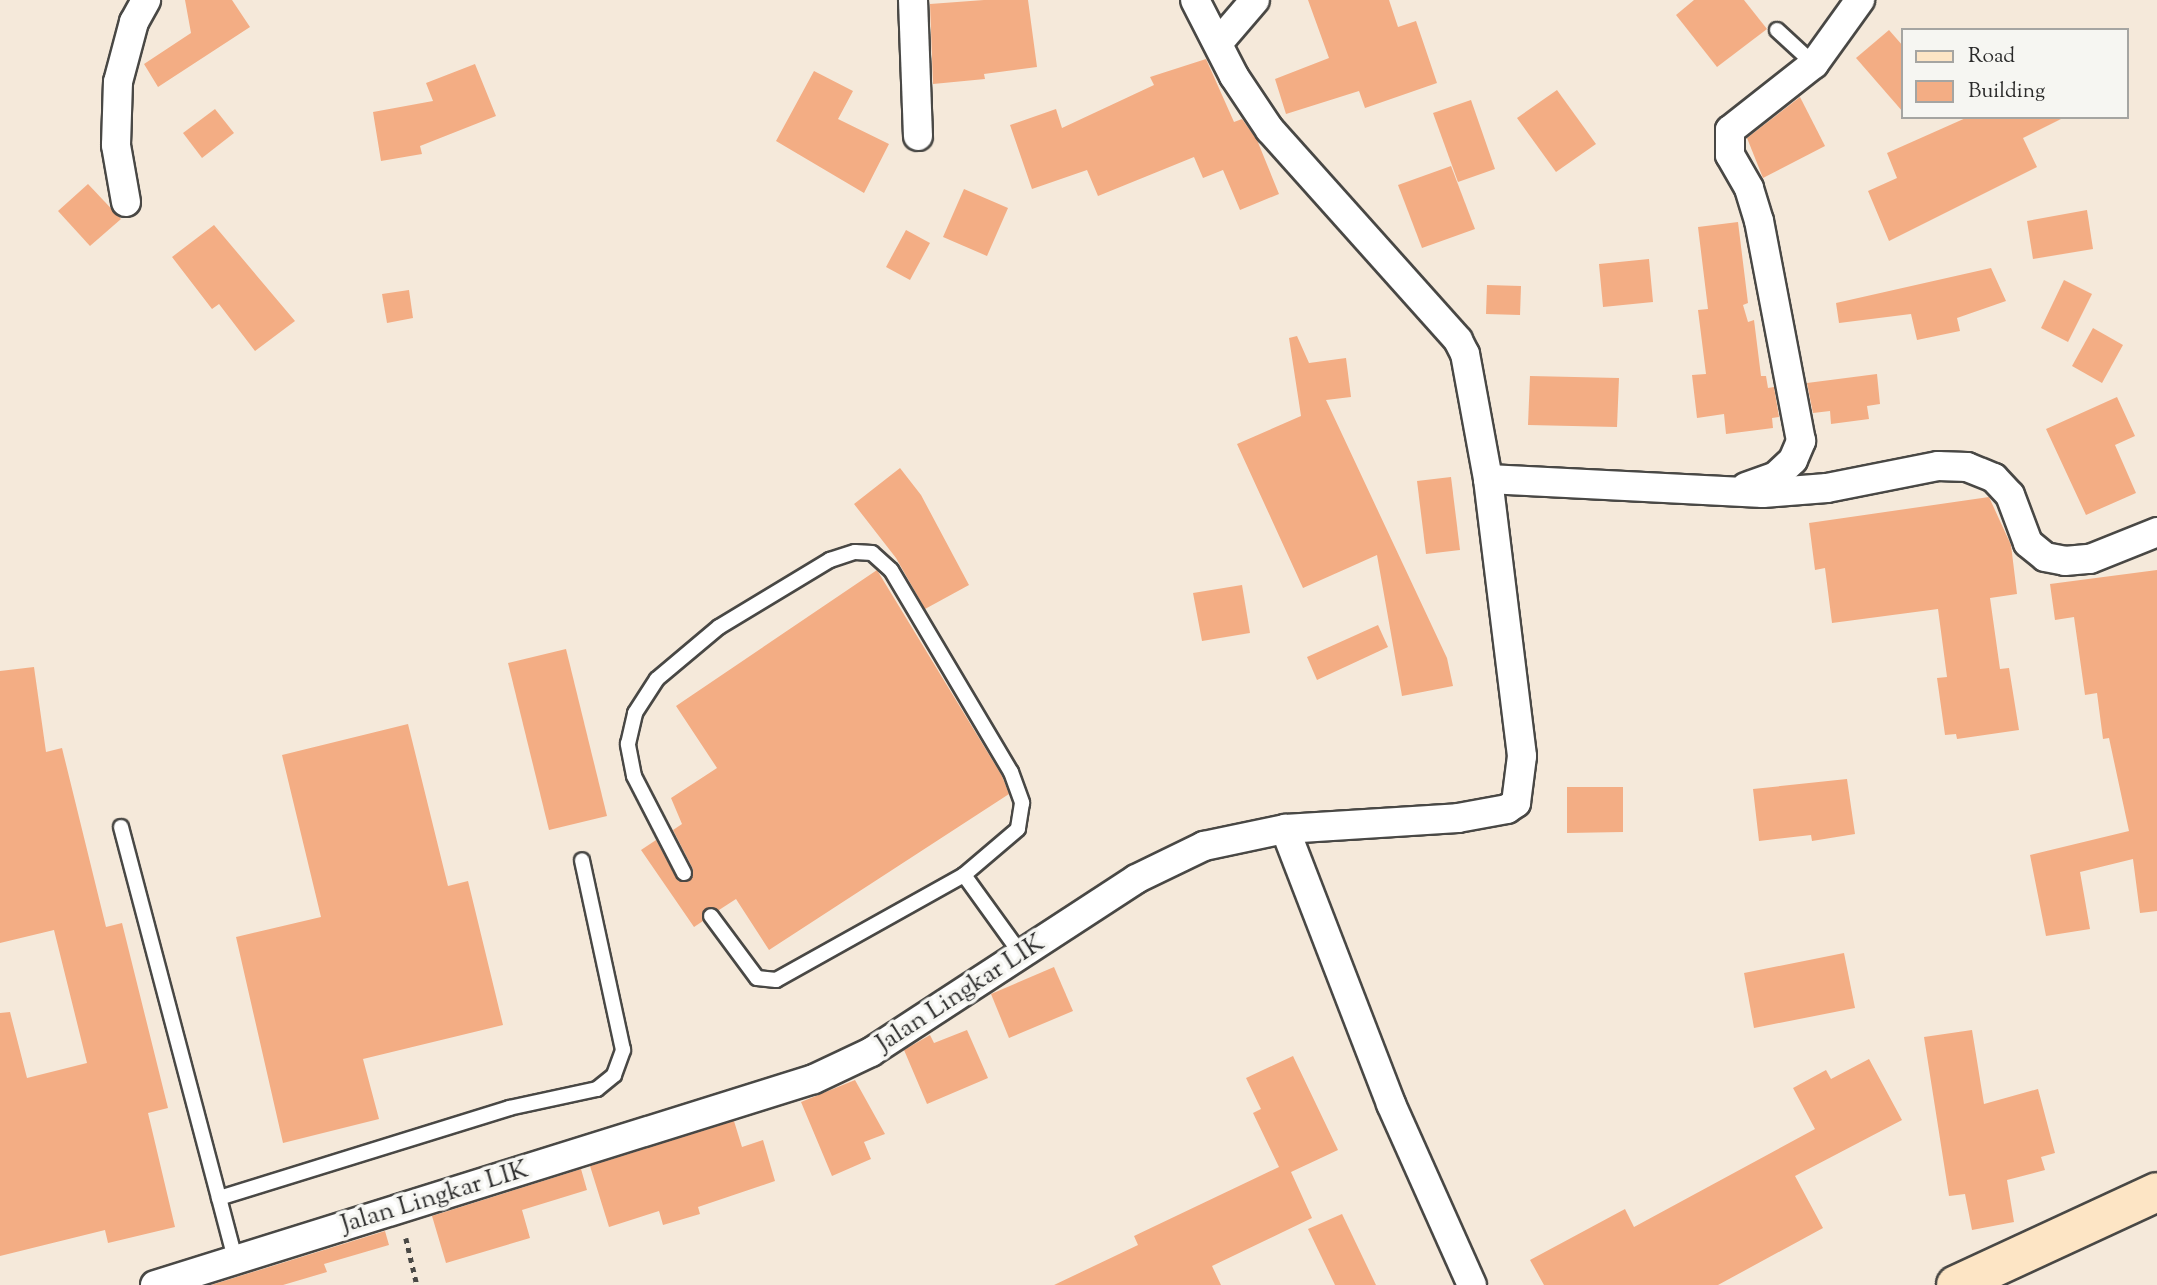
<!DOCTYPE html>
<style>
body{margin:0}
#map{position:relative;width:2157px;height:1285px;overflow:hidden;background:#f5e9da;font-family:"Sorts Mill Goudy",serif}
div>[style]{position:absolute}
.building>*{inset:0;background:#f3ad84}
.path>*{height:4.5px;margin-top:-2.25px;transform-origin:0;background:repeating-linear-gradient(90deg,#494845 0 5px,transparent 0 10px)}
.roads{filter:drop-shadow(2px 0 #494845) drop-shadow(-2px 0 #494845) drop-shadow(0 2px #494845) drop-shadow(0 -2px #494845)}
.lane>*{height:14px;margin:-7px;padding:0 7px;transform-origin:7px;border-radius:7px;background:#fff}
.street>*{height:28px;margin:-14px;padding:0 14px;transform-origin:14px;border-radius:14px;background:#fff}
.secondary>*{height:38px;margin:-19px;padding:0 19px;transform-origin:19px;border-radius:19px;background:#fde5c5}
span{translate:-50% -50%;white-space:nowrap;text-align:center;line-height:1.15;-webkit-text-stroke:7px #f6f6f2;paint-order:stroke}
.street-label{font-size:26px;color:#2b2b2b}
.legend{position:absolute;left:1901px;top:28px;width:228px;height:91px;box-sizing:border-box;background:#f6f6f2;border:2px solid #a5a5a2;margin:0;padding:9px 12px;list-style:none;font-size:21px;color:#2b2b2b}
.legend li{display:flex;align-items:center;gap:14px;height:35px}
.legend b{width:35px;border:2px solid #a5a5a2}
</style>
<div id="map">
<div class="building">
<div style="clip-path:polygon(185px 0,232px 0,250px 27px,158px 87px,144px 64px,191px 33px)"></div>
<div style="clip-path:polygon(984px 0,1028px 0,1037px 67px,984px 74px,985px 79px,933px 84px,930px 4px)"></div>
<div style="clip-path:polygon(1308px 0,1389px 0,1398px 27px,1416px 21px,1437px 83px,1365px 108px,1359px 91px,1286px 114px,1275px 79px,1329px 58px)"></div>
<div style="clip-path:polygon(1694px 0,1744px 0,1767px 29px,1717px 67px,1676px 15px)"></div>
<div style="clip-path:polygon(1889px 30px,1903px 46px,1903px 112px,1856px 58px)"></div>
<div style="clip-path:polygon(1206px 59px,1234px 122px,1242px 119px,1257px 140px,1279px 194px,1240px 210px,1223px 170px,1203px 178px,1194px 157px,1098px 196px,1087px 170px,1032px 189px,1010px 125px,1056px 109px,1062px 128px,1154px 85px,1150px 77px)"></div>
<div style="clip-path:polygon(475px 64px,496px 116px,420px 146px,422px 154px,381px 161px,373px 112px,433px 101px,426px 83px)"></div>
<div style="clip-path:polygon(814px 71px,853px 91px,838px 119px,889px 144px,864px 193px,776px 141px)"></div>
<div style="clip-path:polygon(1557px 90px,1596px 144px,1556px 172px,1517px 118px)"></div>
<div style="clip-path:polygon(1800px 97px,1825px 146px,1763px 178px,1747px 138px)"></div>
<div style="clip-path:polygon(1471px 100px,1495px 169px,1458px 182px,1433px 113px)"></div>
<div style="clip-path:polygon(215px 109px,234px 133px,202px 158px,183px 133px)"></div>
<div style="clip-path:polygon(1968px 117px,2065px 117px,2023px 138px,2037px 167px,1889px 241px,1868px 191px,1897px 178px,1887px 153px)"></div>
<div style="clip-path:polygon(1451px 166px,1475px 229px,1422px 248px,1398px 185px)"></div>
<div style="clip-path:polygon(88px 184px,121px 219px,90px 246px,58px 211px)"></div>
<div style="clip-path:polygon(964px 189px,1008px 208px,987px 256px,943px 237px)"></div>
<div style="clip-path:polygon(2087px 210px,2093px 249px,2033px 259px,2027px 221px)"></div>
<div style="clip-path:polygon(1738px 222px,1748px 303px,1743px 305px,1748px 322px,1754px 320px,1761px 376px,1766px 376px,1768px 388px,1774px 387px,1779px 417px,1772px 418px,1773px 428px,1726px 434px,1724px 414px,1697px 418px,1692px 375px,1706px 374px,1698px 310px,1708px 309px,1698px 227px)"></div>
<div style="clip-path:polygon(214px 225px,295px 321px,255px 351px,219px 304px,212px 309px,172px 257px)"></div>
<div style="clip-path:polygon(906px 230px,930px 243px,910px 280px,886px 267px)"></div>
<div style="clip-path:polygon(1649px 259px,1653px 302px,1603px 307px,1599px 264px)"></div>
<div style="clip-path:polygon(1991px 268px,2006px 301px,1957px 318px,1960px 331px,1917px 340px,1911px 314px,1839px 323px,1836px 303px)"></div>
<div style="clip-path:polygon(2064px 280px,2092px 294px,2068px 342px,2041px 328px)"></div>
<div style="clip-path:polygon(1487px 285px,1521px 286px,1520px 315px,1486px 314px)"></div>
<div style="clip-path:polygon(409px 290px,413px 318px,387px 323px,382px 294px)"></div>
<div style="clip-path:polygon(2093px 328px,2123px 345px,2102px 383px,2072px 366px)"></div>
<div style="clip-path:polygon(1297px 336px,1309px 363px,1346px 358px,1351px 397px,1326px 400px,1447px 658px,1453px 686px,1402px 696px,1377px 555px,1303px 588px,1237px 444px,1301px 416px,1289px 338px)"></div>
<div style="clip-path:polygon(1877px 374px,1880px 404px,1867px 406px,1869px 419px,1831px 424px,1830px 411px,1813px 413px,1807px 383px)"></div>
<div style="clip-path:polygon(1530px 376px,1619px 378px,1617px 427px,1528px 425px)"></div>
<div style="clip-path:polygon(2117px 397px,2135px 436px,2115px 445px,2136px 493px,2086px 515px,2046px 429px)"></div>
<div style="clip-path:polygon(900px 468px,921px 495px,969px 585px,925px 609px,896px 558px,854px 504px)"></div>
<div style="clip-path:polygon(1451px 477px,1460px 550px,1426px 554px,1417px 481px)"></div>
<div style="clip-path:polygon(1989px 497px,2011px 545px,2017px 594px,1990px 598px,2000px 669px,2009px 668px,2019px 730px,1957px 739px,1956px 734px,1945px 735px,1937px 678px,1947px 677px,1938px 609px,1832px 623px,1825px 568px,1815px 570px,1809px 523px)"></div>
<div style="clip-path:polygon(877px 570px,1002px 776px,1009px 794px,769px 950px,736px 899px,719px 910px,706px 908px,703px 921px,694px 927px,641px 850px,656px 840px,678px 881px,692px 878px,693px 869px,673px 830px,682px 824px,671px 798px,717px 768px,676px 706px)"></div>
<div style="clip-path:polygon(2157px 570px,2157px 911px,2140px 913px,2133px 859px,2080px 872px,2090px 929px,2046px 936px,2030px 855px,2129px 831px,2109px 738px,2103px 739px,2097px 693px,2085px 695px,2074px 617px,2055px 620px,2050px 584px)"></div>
<div style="clip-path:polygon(1242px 585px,1250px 633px,1202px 641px,1193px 593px)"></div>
<div style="clip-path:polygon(1378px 625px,1388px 647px,1317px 680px,1307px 657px)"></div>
<div style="clip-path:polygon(566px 649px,607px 816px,549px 830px,508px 663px)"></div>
<div style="clip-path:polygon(34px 667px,46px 752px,62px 748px,106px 927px,122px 923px,168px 1108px,148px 1113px,175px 1227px,108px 1243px,105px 1230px,0 1256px,0 1013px,10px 1012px,27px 1078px,87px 1063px,54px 930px,0 943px,0 671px)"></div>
<div style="clip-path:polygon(408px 724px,448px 886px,468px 881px,503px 1025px,363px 1059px,379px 1119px,283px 1143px,236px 937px,321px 917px,282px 755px)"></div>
<div style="clip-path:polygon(1847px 779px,1855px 834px,1812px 841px,1811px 835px,1759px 841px,1753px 789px)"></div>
<div style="clip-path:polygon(1567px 787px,1623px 787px,1623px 832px,1567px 833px)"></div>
<div style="clip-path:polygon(1844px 953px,1855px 1008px,1754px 1028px,1744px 973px)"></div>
<div style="clip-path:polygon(1054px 967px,1073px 1011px,1009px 1038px,991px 994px)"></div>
<div style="clip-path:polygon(967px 1030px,988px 1078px,927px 1104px,904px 1050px,930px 1035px,934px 1043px)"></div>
<div style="clip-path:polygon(1972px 1030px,1984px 1104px,2038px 1089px,2055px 1153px,2041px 1157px,2045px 1170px,2007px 1180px,2014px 1222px,1972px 1230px,1965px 1194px,1949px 1196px,1924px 1037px)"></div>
<div style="clip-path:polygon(1293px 1056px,1338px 1150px,1291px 1172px,1312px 1218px,1212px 1266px,1221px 1285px,1054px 1285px,1138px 1245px,1134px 1236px,1279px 1167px,1253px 1113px,1261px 1109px,1246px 1078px)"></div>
<div style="clip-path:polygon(1869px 1059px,1902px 1120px,1795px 1176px,1823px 1228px,1718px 1285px,1544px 1285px,1530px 1260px,1625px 1209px,1634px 1227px,1815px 1129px,1793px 1088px,1826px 1070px,1831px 1079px)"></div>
<div style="clip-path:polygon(855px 1080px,885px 1134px,864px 1142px,871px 1159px,832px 1176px,801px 1102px)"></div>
<div style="clip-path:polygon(734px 1121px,742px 1147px,763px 1140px,775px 1181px,698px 1207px,700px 1214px,663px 1225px,659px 1211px,609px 1227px,590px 1166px)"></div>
<div style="clip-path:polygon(581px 1169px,587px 1190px,522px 1210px,530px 1238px,446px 1263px,432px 1216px)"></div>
<div style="clip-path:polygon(1342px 1214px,1376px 1285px,1335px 1285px,1308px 1229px)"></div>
<div style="clip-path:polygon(385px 1231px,389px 1245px,324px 1264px,327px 1272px,283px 1285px,211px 1285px)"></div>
</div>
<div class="path">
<div style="left:406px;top:1238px;width:48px;rotate:76.8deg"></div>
</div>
<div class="roads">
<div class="lane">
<div style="left:1777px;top:30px;width:50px;rotate:42.6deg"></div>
<div style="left:121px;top:827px;width:448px;rotate:75.2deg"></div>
<div style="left:684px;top:873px;width:109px;rotate:-117.3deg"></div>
<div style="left:634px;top:776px;width:33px;rotate:-101deg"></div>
<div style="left:628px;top:744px;width:32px;rotate:-77deg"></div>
<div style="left:635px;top:713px;width:40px;rotate:-57.1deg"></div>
<div style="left:657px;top:679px;width:81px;rotate:-40deg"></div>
<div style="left:719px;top:627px;width:130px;rotate:-31.1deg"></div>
<div style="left:830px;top:560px;width:26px;rotate:-18deg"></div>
<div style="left:855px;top:552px;width:17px;rotate:3deg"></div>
<div style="left:872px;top:553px;width:25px;rotate:42deg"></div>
<div style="left:891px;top:570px;width:235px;rotate:59.3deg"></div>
<div style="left:1011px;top:772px;width:33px;rotate:70deg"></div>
<div style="left:1022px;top:803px;width:26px;rotate:99deg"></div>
<div style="left:1018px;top:829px;width:71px;rotate:139.6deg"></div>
<div style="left:964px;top:875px;width:215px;rotate:150.8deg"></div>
<div style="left:776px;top:980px;width:19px;rotate:-174deg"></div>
<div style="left:757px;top:978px;width:77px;rotate:-126.6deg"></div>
<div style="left:964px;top:875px;width:97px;rotate:54.2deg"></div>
<div style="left:219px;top:1198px;width:304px;rotate:-17.2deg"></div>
<div style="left:509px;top:1108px;width:90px;rotate:-12.2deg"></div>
<div style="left:597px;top:1089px;width:22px;rotate:-39deg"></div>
<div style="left:614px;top:1075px;width:27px;rotate:-70deg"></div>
<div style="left:623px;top:1050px;width:194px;rotate:-102.2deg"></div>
</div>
<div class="street">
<div style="left:913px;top:0;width:136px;rotate:87.9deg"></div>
<div style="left:1219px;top:42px;width:55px;rotate:-49.4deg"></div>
<div style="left:126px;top:202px;width:58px;rotate:-100deg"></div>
<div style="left:116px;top:145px;width:63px;rotate:-88.2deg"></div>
<div style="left:118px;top:82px;width:62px;rotate:-75.1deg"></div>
<div style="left:134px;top:22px;width:25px;rotate:-61deg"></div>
<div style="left:1488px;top:479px;width:275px;rotate:2.9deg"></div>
<div style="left:1763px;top:493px;width:64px;rotate:-4.5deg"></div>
<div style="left:1827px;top:488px;width:113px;rotate:-11.2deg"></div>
<div style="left:1938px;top:466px;width:29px;rotate:2deg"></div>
<div style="left:1967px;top:467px;width:29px;rotate:22deg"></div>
<div style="left:1994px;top:478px;width:23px;rotate:47deg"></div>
<div style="left:2010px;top:495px;width:51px;rotate:69.4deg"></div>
<div style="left:2028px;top:543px;width:22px;rotate:39deg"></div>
<div style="left:2045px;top:557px;width:20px;rotate:11deg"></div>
<div style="left:2065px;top:561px;width:25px;rotate:-5deg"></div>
<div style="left:2090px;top:559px;width:72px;rotate:-21.9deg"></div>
<div style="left:1746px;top:487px;width:32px;rotate:-20deg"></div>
<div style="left:1776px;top:476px;width:23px;rotate:-43deg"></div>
<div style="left:1793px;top:460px;width:21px;rotate:-67deg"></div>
<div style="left:1801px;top:441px;width:224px;rotate:-100.8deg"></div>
<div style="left:1759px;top:221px;width:34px;rotate:-107deg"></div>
<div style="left:1749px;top:188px;width:38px;rotate:-120deg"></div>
<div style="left:1730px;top:155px;width:25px;rotate:-90deg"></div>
<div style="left:1730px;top:130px;width:107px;rotate:-38.2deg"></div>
<div style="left:1814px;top:64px;width:79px;rotate:-54.3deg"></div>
<div style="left:1285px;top:829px;width:295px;rotate:68.9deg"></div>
<div style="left:1391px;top:1104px;width:198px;rotate:65.9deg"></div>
<div style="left:155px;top:1285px;width:690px;rotate:-17.36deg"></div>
<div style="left:814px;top:1079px;width:63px;rotate:-25.3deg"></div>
<div style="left:871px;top:1052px;width:316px;rotate:-33.1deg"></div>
<div style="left:1136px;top:879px;width:76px;rotate:-25.9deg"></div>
<div style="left:1204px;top:846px;width:83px;rotate:-11.9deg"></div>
<div style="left:1285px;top:829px;width:173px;rotate:-3.6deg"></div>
<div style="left:1458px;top:818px;width:50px;rotate:-10.4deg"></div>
<div style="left:1507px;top:809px;width:11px;rotate:-34deg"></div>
<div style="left:1516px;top:803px;width:47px;rotate:-82.7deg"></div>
<div style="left:1522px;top:756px;width:279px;rotate:-97deg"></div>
<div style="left:1488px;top:479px;width:127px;rotate:-100.4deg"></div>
<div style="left:1465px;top:354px;width:16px;rotate:-117deg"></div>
<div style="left:1458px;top:340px;width:282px;rotate:-131.8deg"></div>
<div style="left:1270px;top:130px;width:65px;rotate:-123.7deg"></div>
<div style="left:1234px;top:76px;width:85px;rotate:-117.2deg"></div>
</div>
<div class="secondary">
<div style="left:1956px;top:1285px;width:221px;rotate:-24.8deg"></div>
</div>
</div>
<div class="street-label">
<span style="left:961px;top:994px;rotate:-33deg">Jalan Lingkar LIK</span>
<span style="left:435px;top:1198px;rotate:-17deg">Jalan Lingkar LIK</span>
</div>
<ul class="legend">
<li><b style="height:9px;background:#fde5c5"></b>Road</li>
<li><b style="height:19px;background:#f3ad84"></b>Building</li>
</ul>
</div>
